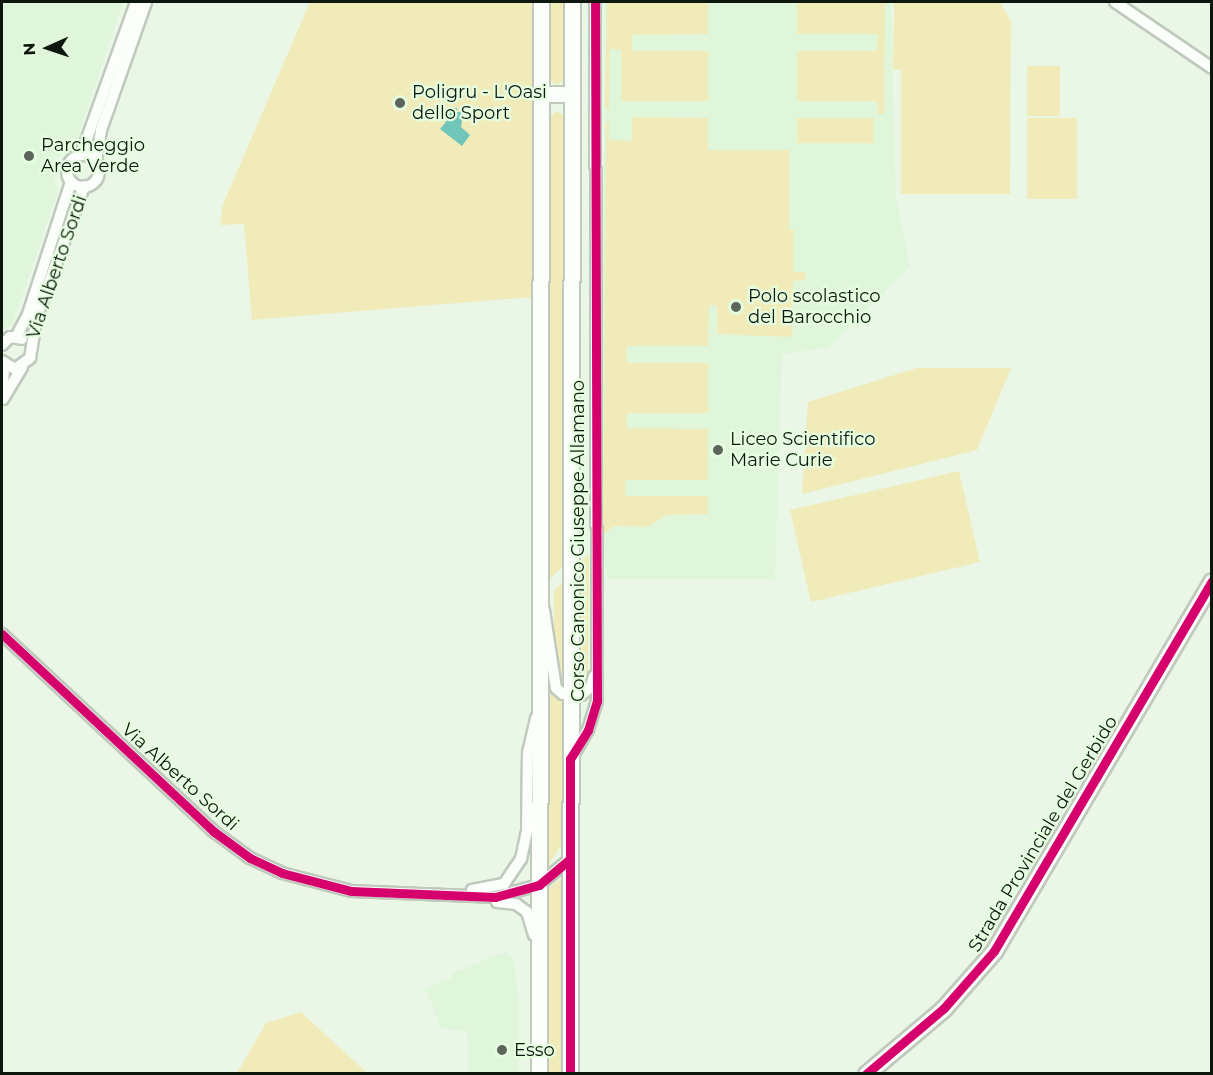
<!DOCTYPE html>
<style>
body{margin:0}
#map{position:relative;width:1213px;height:1075px;overflow:hidden;background:#eaf7e7;font-family:Montserrat,sans-serif}
div>[style]{position:absolute}
.built>*{inset:0;background:#e0f6db}
.green>*{inset:0;background:#f0ebb8}
.water>*{inset:0;background:#70c7b9}
.roads{filter:drop-shadow(2px 0 #bfcabd) drop-shadow(-2px 0 #bfcabd) drop-shadow(0 2px #bfcabd) drop-shadow(0 -2px #bfcabd)}
.street>*{height:10px;margin:-5px;padding:0 5px;transform-origin:5px;border-radius:5px;background:#fcfefb}
.street>.ring{margin:-5px;padding:0;box-sizing:content-box;background:none;border:10px solid #fcfefb;border-radius:50%}
.secondary>*{height:15px;margin:-7.5px;padding:0 7.5px;transform-origin:7.5px;border-radius:7.5px;background:#fcfefb}
.cycleway>*{height:9px;margin:-4.5px;padding:0 4.5px;transform-origin:4.5px;border-radius:4.5px;background:#d6006c}
.dots>*{width:16px;height:16px;translate:-50% -50%;box-sizing:border-box;border:3px solid #e5fee0;border-radius:50%}
span{translate:-50% -50%;white-space:nowrap;text-align:center;line-height:1.15;-webkit-text-stroke:4.5px #e5fee0;paint-order:stroke}
.poi-label{font-size:18px;color:#0e170d}
.left{translate:0 -50%;text-align:left}
.street-label{font-size:18px;color:#0e170d}
.frame{position:absolute;inset:0;border:3px solid #0e170d;pointer-events:none}
.north{position:absolute;left:18px;top:18px;width:60px;height:60px;-webkit-text-stroke:4px #e5fee0;paint-order:stroke;rotate:267deg;font-size:16px;font-weight:700;line-height:24px;text-align:center;color:#0e170d}
.north::after{content:'';display:block;margin:auto;width:21px;height:27px;background:#0e170d;clip-path:polygon(50% 0,100% 100%,50% 72%,0 100%)}
</style>
<div id="map">
<div class="built">
<div style="clip-path:polygon(2px 2px,123px 2px,77px 139px,56px 159px,53px 174px,58px 192px,12px 325px,2px 330px)"></div>
<div style="clip-path:polygon(605px 2px,891px 2px,896px 196px,910px 267px,828px 348px,782px 354px,775px 579px,608px 579px,601px 544px)"></div>
<div style="clip-path:polygon(506px 952px,513px 958px,519px 1005px,519px 1073px,468px 1073px,467px 1032px,441px 1028px,425px 988px,453px 978px,452px 973px)"></div>
</div>
<div class="green">
<div style="clip-path:polygon(310px 2px,533px 2px,532px 297px,252px 320px,244px 224px,220px 225px,223px 204px)"></div>
<div style="clip-path:polygon(550px 2px,564px 2px,564px 80px,557px 85px,550px 80px)"></div>
<div style="clip-path:polygon(607px 2px,708px 2px,708px 34px,632px 35px,632px 51px,708px 51px,708px 101px,621px 101px,621px 50px,610px 49px,609px 110px,605px 107px)"></div>
<div style="clip-path:polygon(797px 2px,885px 2px,884px 114px,878px 114px,877px 101px,797px 101px,797px 51px,877px 51px,878px 34px,797px 34px)"></div>
<div style="clip-path:polygon(894px 2px,1003px 2px,1002px 6px,1011px 21px,1010px 194px,901px 194px,901px 70px,893px 69px)"></div>
<div style="clip-path:polygon(1027px 66px,1060px 66px,1060px 116px,1027px 116px)"></div>
<div style="clip-path:polygon(557px 111px,564px 116px,563px 566px,549px 580px,550px 116px)"></div>
<div style="clip-path:polygon(632px 117px,708px 118px,708px 150px,789px 150px,789px 230px,794px 230px,794px 272px,805px 272px,805px 280px,793px 281px,792px 337px,717px 334px,717px 306px,709px 305px,708px 346px,627px 346px,627px 363px,708px 363px,708px 413px,627px 413px,627px 428px,708px 429px,708px 480px,626px 480px,626px 496px,708px 496px,708px 514px,666px 515px,648px 527px,613px 526px,603px 535px,606px 124px,609px 119px,609px 140px,632px 141px)"></div>
<div style="clip-path:polygon(797px 118px,874px 118px,874px 143px,797px 143px)"></div>
<div style="clip-path:polygon(1027px 118px,1077px 118px,1077px 199px,1027px 199px)"></div>
<div style="clip-path:polygon(917px 368px,1011px 368px,977px 450px,802px 494px,808px 402px)"></div>
<div style="clip-path:polygon(959px 471px,980px 562px,811px 602px,790px 510px)"></div>
<div style="clip-path:polygon(589px 554px,588px 674px,579px 679px,579px 563px)"></div>
<div style="clip-path:polygon(563px 581px,563px 688px,554px 674px,554px 591px)"></div>
<div style="clip-path:polygon(553px 693px,563px 699px,563px 842px,548px 866px,548px 698px)"></div>
<div style="clip-path:polygon(562px 878px,562px 1073px,548px 1073px,548px 889px)"></div>
<div style="clip-path:polygon(301px 1012px,367px 1073px,237px 1073px,266px 1023px)"></div>
</div>
<div class="water">
<div style="clip-path:polygon(457px 108px,457px 112px,463px 112px,461px 127px,470px 135px,462px 146px,440px 129px,449px 118px,450px 109px)"></div>
</div>
<div class="roads">
<div class="street">
<div style="left:1115px;top:2px;width:117px;rotate:34.2deg"></div>
<div style="left:81px;top:155px;width:163px;rotate:-70.2deg"></div>
<div class="ring" style="left:67px;top:155px;width:22px;height:22px"></div>
<div style="left:96px;top:162px;width:32px;rotate:-81deg"></div>
<div style="left:101px;top:130px;width:136px;rotate:-70.6deg"></div>
<div style="left:16px;top:337px;width:26px;rotate:-62deg"></div>
<div style="left:28px;top:314px;width:139px;rotate:-72deg"></div>
<div style="left:2px;top:345px;width:11px;rotate:-45deg"></div>
<div style="left:10px;top:337px;width:12px;rotate:9deg"></div>
<div style="left:2px;top:361px;width:15px;rotate:32deg"></div>
<div style="left:15px;top:369px;width:19px;rotate:-36deg"></div>
<div style="left:30px;top:358px;width:43px;rotate:-80.5deg"></div>
<div style="left:37px;top:316px;width:138px;rotate:-70.1deg"></div>
<div style="left:4px;top:364px;width:35px;rotate:92deg"></div>
<div style="left:3px;top:399px;width:37px;rotate:-59deg"></div>
<div style="left:544px;top:610px;width:79px;rotate:81.3deg"></div>
<div style="left:556px;top:688px;width:9px;rotate:41deg"></div>
<div style="left:563px;top:694px;width:18px;rotate:3deg"></div>
<div style="left:581px;top:695px;width:13px;rotate:-39deg"></div>
<div style="left:591px;top:687px;width:11px;rotate:-75deg"></div>
<div style="left:2px;top:634px;width:289px;rotate:43deg"></div>
<div style="left:213px;top:831px;width:46px;rotate:36.1deg"></div>
<div style="left:250px;top:858px;width:35px;rotate:25deg"></div>
<div style="left:282px;top:873px;width:71px;rotate:14.6deg"></div>
<div style="left:351px;top:891px;width:144px;rotate:2.4deg"></div>
<div style="left:495px;top:897px;width:46px;rotate:-15.3deg"></div>
<div style="left:539px;top:885px;width:40px;rotate:-40deg"></div>
<div style="left:571px;top:759px;width:34px;rotate:-60deg"></div>
<div style="left:588px;top:730px;width:30px;rotate:-73deg"></div>
<div style="left:597px;top:701px;width:699px;rotate:-90.16deg"></div>
<div style="left:472px;top:890px;width:33px;rotate:-11deg"></div>
<div style="left:504px;top:884px;width:30px;rotate:-56deg"></div>
<div style="left:521px;top:859px;width:30px;rotate:-78deg"></div>
<div style="left:527px;top:830px;width:77px;rotate:-89.3deg"></div>
<div style="left:528px;top:753px;width:36px;rotate:-77deg"></div>
<div style="left:497px;top:902px;width:19px;rotate:6deg"></div>
<div style="left:516px;top:904px;width:14px;rotate:36deg"></div>
<div style="left:527px;top:912px;width:24px;rotate:73deg"></div>
</div>
<div class="secondary">
<div style="left:541px;top:94px;width:31px"></div>
<div style="left:539px;top:1074px;width:1072px;rotate:-89.89deg"></div>
<div style="left:570px;top:1074px;width:1072px;rotate:-89.89deg"></div>
<div style="left:866px;top:1074px;width:102px;rotate:-40.2deg"></div>
<div style="left:944px;top:1008px;width:76px;rotate:-48.7deg"></div>
<div style="left:994px;top:951px;width:429px;rotate:-59.5deg"></div>
</div>
</div>
<div class="cycleway">
<div style="left:2px;top:634px;width:289px;rotate:43deg"></div>
<div style="left:213px;top:831px;width:46px;rotate:36.1deg"></div>
<div style="left:250px;top:858px;width:35px;rotate:25deg"></div>
<div style="left:282px;top:873px;width:71px;rotate:14.6deg"></div>
<div style="left:351px;top:891px;width:144px;rotate:2.4deg"></div>
<div style="left:495px;top:897px;width:46px;rotate:-15.3deg"></div>
<div style="left:539px;top:885px;width:40px;rotate:-40deg"></div>
<div style="left:570px;top:1074px;width:315px;rotate:-90deg"></div>
<div style="left:570px;top:759px;width:34px;rotate:-58deg"></div>
<div style="left:588px;top:730px;width:30px;rotate:-73deg"></div>
<div style="left:597px;top:701px;width:699px;rotate:-90.16deg"></div>
<div style="left:866px;top:1074px;width:102px;rotate:-40.2deg"></div>
<div style="left:944px;top:1008px;width:76px;rotate:-48.7deg"></div>
<div style="left:994px;top:951px;width:429px;rotate:-59.5deg"></div>
</div>
<div class="dots">
<div style="left:400px;top:103px;background:#5b6559"></div>
<div style="left:29px;top:156px;background:#5b6559"></div>
<div style="left:736px;top:307px;background:#5b6559"></div>
<div style="left:718px;top:450px;background:#5b6559"></div>
<div style="left:502px;top:1050px;background:#5b6559"></div>
</div>
<div class="poi-label">
<span class="left" style="left:412px;top:103px">Poligru - L'Oasi<br>dello Sport</span>
<span class="left" style="left:41px;top:156px">Parcheggio<br>Area Verde</span>
<span class="left" style="left:748px;top:307px">Polo scolastico<br>del Barocchio</span>
<span class="left" style="left:730px;top:450px">Liceo Scientifico<br>Marie Curie</span>
<span class="left" style="left:514px;top:1050px">Esso</span>
</div>
<div class="street-label">
<span style="left:57px;top:267px;rotate:-71deg">Via Alberto Sordi</span>
<span style="left:578px;top:541px;rotate:-90deg">Corso Canonico Giuseppe Allamano</span>
<span style="left:180px;top:777px;rotate:42deg">Via Alberto Sordi</span>
<span style="left:1043px;top:834px;rotate:-59deg">Strada Provinciale del Gerbido</span>
</div>
<div class="frame"></div>
<div class="north">N</div>
</div>
